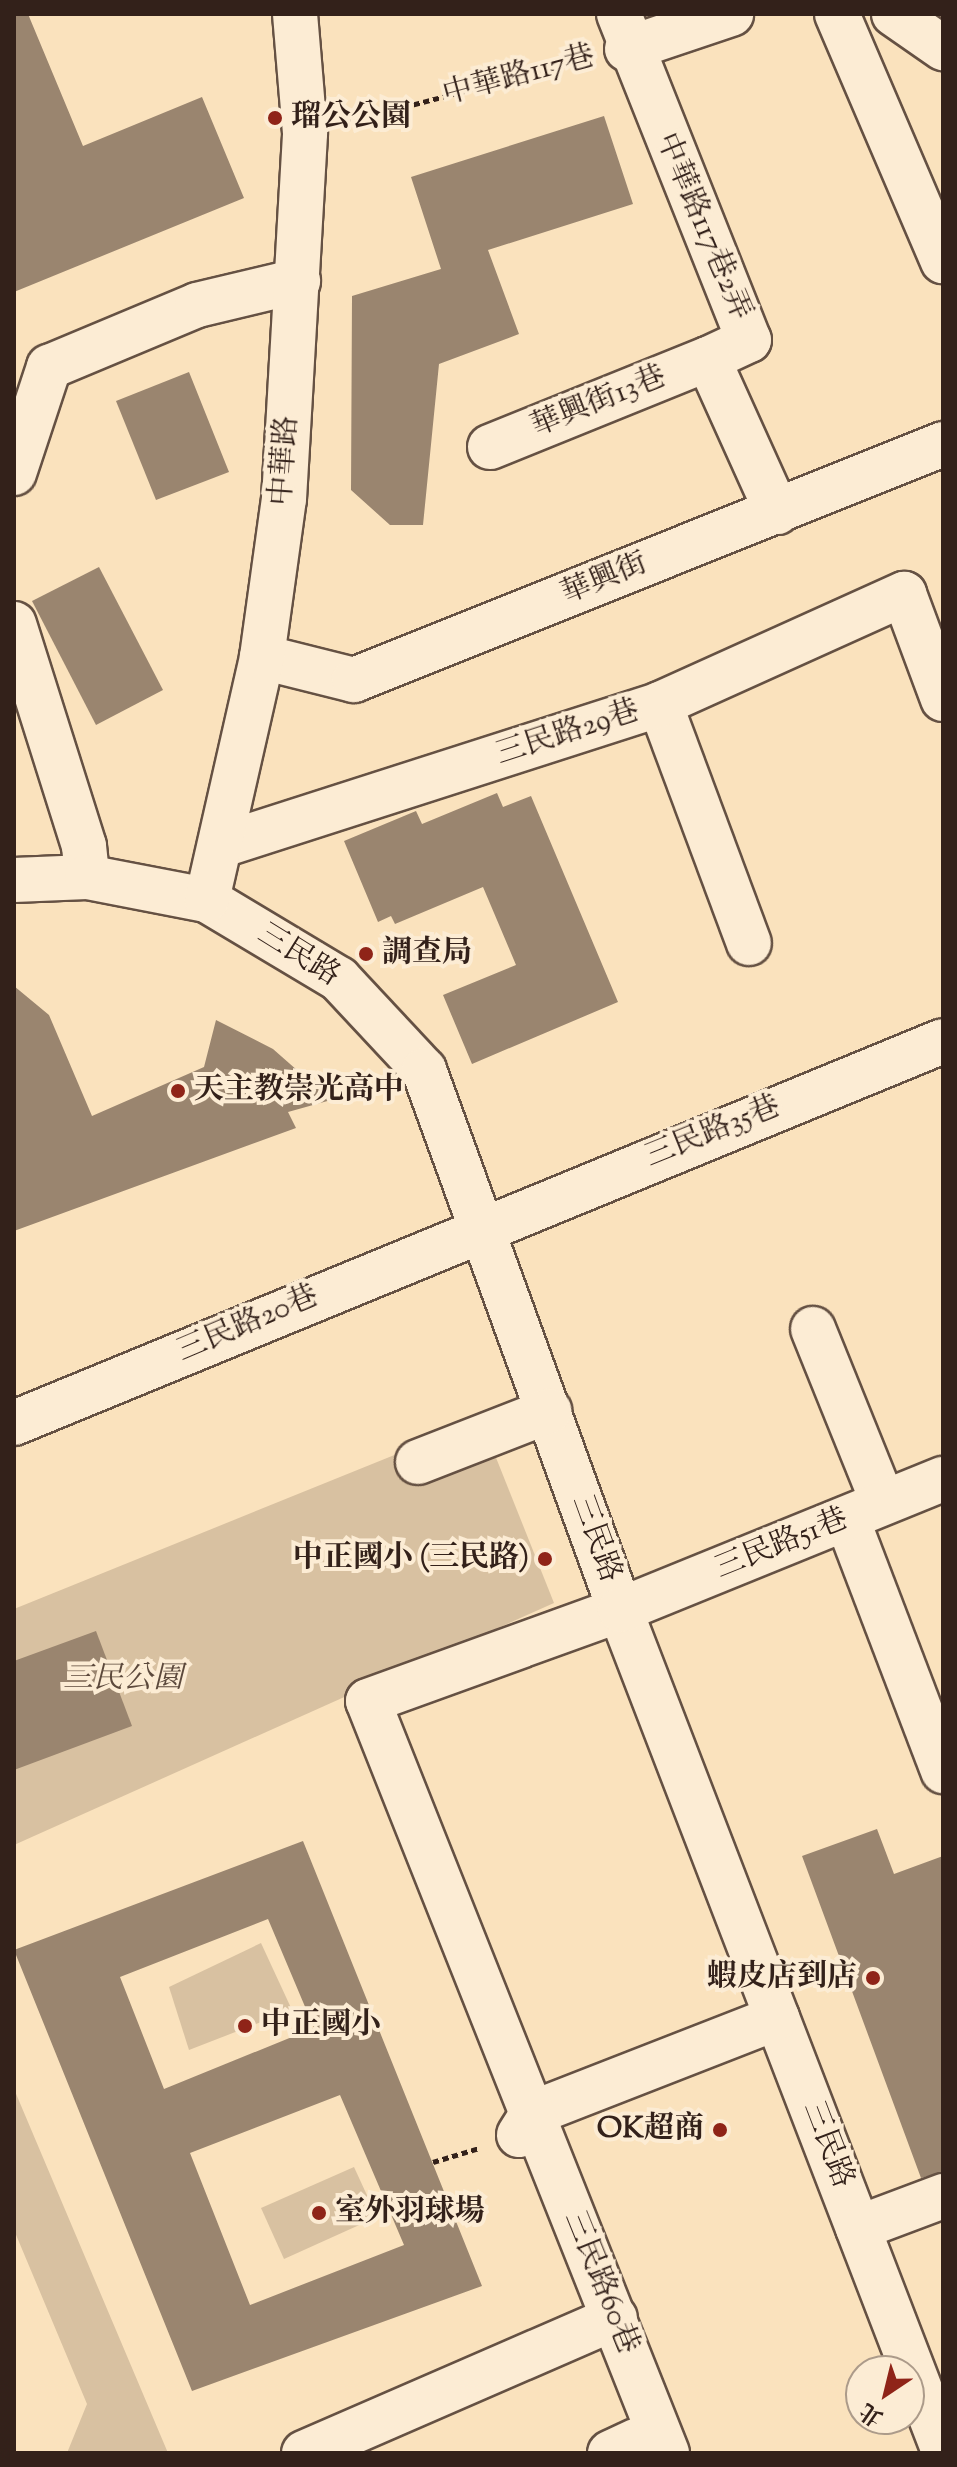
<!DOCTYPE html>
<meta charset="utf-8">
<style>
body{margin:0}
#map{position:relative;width:957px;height:2467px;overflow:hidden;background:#fae2bd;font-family:"Sorts Mill Goudy","Noto Serif TC",serif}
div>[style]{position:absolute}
.green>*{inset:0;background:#d8c1a1}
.building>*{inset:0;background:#9a856f}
.path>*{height:5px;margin-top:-2.5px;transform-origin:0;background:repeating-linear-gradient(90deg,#33211a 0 6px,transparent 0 10px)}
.roads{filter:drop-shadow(2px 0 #655143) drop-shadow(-2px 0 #655143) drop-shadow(0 2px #655143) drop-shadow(0 -2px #655143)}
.minor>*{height:44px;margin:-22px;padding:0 22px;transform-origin:22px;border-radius:22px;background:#fcecd4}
.dots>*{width:22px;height:22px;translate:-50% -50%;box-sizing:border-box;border:4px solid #fcecd4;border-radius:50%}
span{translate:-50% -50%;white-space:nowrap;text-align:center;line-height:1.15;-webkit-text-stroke:8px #fcecd4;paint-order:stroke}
.street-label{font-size:30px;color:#33211a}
.poi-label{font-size:30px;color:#33211a;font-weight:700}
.left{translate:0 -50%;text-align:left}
.right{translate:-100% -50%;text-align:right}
.park-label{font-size:30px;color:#5c493c;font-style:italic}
.frame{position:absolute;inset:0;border:16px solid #33211a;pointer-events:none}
.north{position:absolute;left:845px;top:2355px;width:80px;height:80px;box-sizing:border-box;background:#fcecd4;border:2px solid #ac9b8a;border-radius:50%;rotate:215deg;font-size:22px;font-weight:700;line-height:32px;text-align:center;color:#33211a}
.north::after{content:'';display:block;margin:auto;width:28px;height:36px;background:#8f2418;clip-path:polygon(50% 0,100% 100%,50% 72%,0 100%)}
</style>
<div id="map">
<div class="green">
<div style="clip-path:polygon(481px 1420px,554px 1603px,14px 1845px,14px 1609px)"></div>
<div style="clip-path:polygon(261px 1943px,292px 2010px,189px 2050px,169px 1987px)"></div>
<div style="clip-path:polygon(14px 2089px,168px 2453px,67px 2453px,87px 2404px,14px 2230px)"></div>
<div style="clip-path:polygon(354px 2167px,377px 2217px,284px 2259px,261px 2208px)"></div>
</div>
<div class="building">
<div style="clip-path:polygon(14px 14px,28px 14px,83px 146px,202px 97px,244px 198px,14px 292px)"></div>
<div style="clip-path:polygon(604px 116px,633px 204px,488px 250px,519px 334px,439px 364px,423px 525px,390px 525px,351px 490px,352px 296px,441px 269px,411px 177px)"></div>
<div style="clip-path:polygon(189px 372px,229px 472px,156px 500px,116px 401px)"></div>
<div style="clip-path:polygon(99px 567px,163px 690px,96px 725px,32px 601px)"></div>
<div style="clip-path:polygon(497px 793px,503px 807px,531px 796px,618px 1002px,472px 1064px,443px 995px,516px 965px,483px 887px,395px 924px,391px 916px,378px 922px,344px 841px,416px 811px,422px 824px)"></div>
<div style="clip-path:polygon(14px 986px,49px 1015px,92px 1116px,204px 1067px,216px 1020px,273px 1049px,331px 1100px,288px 1112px,296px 1128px,14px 1231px)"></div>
<div style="clip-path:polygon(96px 1631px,132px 1726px,14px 1770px,14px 1661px)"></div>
<div style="clip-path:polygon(877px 1829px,894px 1874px,943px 1856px,943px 2172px,921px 2178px,802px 1856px)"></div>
<div style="clip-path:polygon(evenodd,303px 1841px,482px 2286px,192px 2391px,14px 1950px,303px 1841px,268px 1919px,314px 2028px,164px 2089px,120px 1977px,268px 1919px,303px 1841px,340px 2095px,404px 2245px,250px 2305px,190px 2153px,340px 2095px)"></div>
</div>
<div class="path">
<div style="left:346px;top:122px;width:250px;rotate:-14.6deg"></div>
<div style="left:433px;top:2162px;width:48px;rotate:-16.9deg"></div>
</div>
<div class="roads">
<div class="minor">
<div style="left:619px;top:14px;width:351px;rotate:68.3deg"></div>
<div style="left:749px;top:340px;width:45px;rotate:155.1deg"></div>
<div style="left:708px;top:359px;width:168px;rotate:65.7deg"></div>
<div style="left:837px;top:14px;width:269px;rotate:66.8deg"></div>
<div style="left:894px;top:14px;width:60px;rotate:34.8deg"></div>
<div style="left:627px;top:49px;width:110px;rotate:-18.6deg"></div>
<div style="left:490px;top:447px;width:235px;rotate:-22deg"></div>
<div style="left:14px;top:473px;width:112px;rotate:-71.7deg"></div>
<div style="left:49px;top:367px;width:160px;rotate:-22.7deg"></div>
<div style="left:197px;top:305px;width:104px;rotate:-13.4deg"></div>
<div style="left:14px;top:624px;width:233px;rotate:72.5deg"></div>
<div style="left:84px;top:846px;width:31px;rotate:84deg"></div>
<div style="left:262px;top:657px;width:95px;rotate:14deg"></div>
<div style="left:354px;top:680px;width:635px;rotate:-21.83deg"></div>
<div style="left:660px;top:704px;width:255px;rotate:69.6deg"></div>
<div style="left:222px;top:845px;width:460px;rotate:-17.8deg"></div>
<div style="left:660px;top:704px;width:268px;rotate:-24.3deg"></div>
<div style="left:904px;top:594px;width:112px;rotate:69.6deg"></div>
<div style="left:14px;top:880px;width:73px;rotate:-2.4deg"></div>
<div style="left:87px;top:877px;width:122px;rotate:10.9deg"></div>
<div style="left:207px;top:900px;width:154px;rotate:30.9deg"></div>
<div style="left:339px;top:979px;width:125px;rotate:47deg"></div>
<div style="left:424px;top:1070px;width:574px;rotate:70.05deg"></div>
<div style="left:620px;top:1610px;width:899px;rotate:68.94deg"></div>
<div style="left:207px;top:900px;width:249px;rotate:-77.2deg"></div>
<div style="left:262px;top:657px;width:160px;rotate:-82.1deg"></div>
<div style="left:284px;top:499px;width:367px;rotate:-86.7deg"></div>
<div style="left:305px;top:133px;width:119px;rotate:-94.8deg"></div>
<div style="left:813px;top:1329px;width:187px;rotate:68deg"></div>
<div style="left:14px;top:1423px;width:1004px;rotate:-22.35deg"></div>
<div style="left:418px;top:1462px;width:141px;rotate:-21.3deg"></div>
<div style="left:847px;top:1519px;width:270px;rotate:69.1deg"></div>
<div style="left:519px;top:2135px;width:26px;rotate:-58deg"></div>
<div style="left:533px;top:2113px;width:262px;rotate:-21.3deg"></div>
<div style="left:858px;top:2228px;width:91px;rotate:-20.6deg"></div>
<div style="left:304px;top:2453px;width:339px;rotate:-23.5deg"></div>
<div style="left:610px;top:2453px;width:29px;rotate:-25deg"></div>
<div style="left:667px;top:2453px;width:809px;rotate:-111.68deg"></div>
<div style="left:368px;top:1701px;width:268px;rotate:-19.9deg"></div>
<div style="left:620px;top:1610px;width:349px;rotate:-22.1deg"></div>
</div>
</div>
<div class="dots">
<div style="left:275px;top:118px;background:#8f2418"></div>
<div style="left:366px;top:954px;background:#8f2418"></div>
<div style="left:178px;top:1091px;background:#8f2418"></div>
<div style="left:545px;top:1559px;background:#8f2418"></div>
<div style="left:873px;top:1978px;background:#8f2418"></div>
<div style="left:245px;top:2026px;background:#8f2418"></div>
<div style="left:720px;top:2130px;background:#8f2418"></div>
<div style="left:319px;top:2213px;background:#8f2418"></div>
</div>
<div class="street-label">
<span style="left:519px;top:77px;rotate:-15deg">中華路117巷</span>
<span style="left:702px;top:227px;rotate:67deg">中華路117巷2弄</span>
<span style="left:599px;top:403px;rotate:-22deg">華興街13巷</span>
<span style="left:286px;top:461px;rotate:-86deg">中華路</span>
<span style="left:605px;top:580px;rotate:-22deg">華興街</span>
<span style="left:568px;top:734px;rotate:-18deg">三民路29巷</span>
<span style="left:298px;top:956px;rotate:32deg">三民路</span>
<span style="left:713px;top:1133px;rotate:-22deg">三民路35巷</span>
<span style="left:248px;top:1325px;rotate:-23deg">三民路20巷</span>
<span style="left:595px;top:1539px;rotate:70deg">三民路</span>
<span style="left:782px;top:1545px;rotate:-22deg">三民路51巷</span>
<span style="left:827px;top:2145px;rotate:69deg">三民路</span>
<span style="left:600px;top:2283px;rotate:68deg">三民路60巷</span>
</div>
<div class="poi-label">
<span class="left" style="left:291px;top:118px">瑠公公園</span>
<span class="left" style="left:382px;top:954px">調查局</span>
<span class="left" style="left:194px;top:1091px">天主教崇光高中</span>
<span class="right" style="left:529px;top:1559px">中正國小 (三民路)</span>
<span class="right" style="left:857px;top:1978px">蝦皮店到店</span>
<span class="left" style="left:261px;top:2026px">中正國小</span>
<span class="right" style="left:704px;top:2130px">OK超商</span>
<span class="left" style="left:335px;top:2213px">室外羽球場</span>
</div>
<div class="park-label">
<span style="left:123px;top:1680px">三民公園</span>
</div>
<div class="frame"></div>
<div class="north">北</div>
</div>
